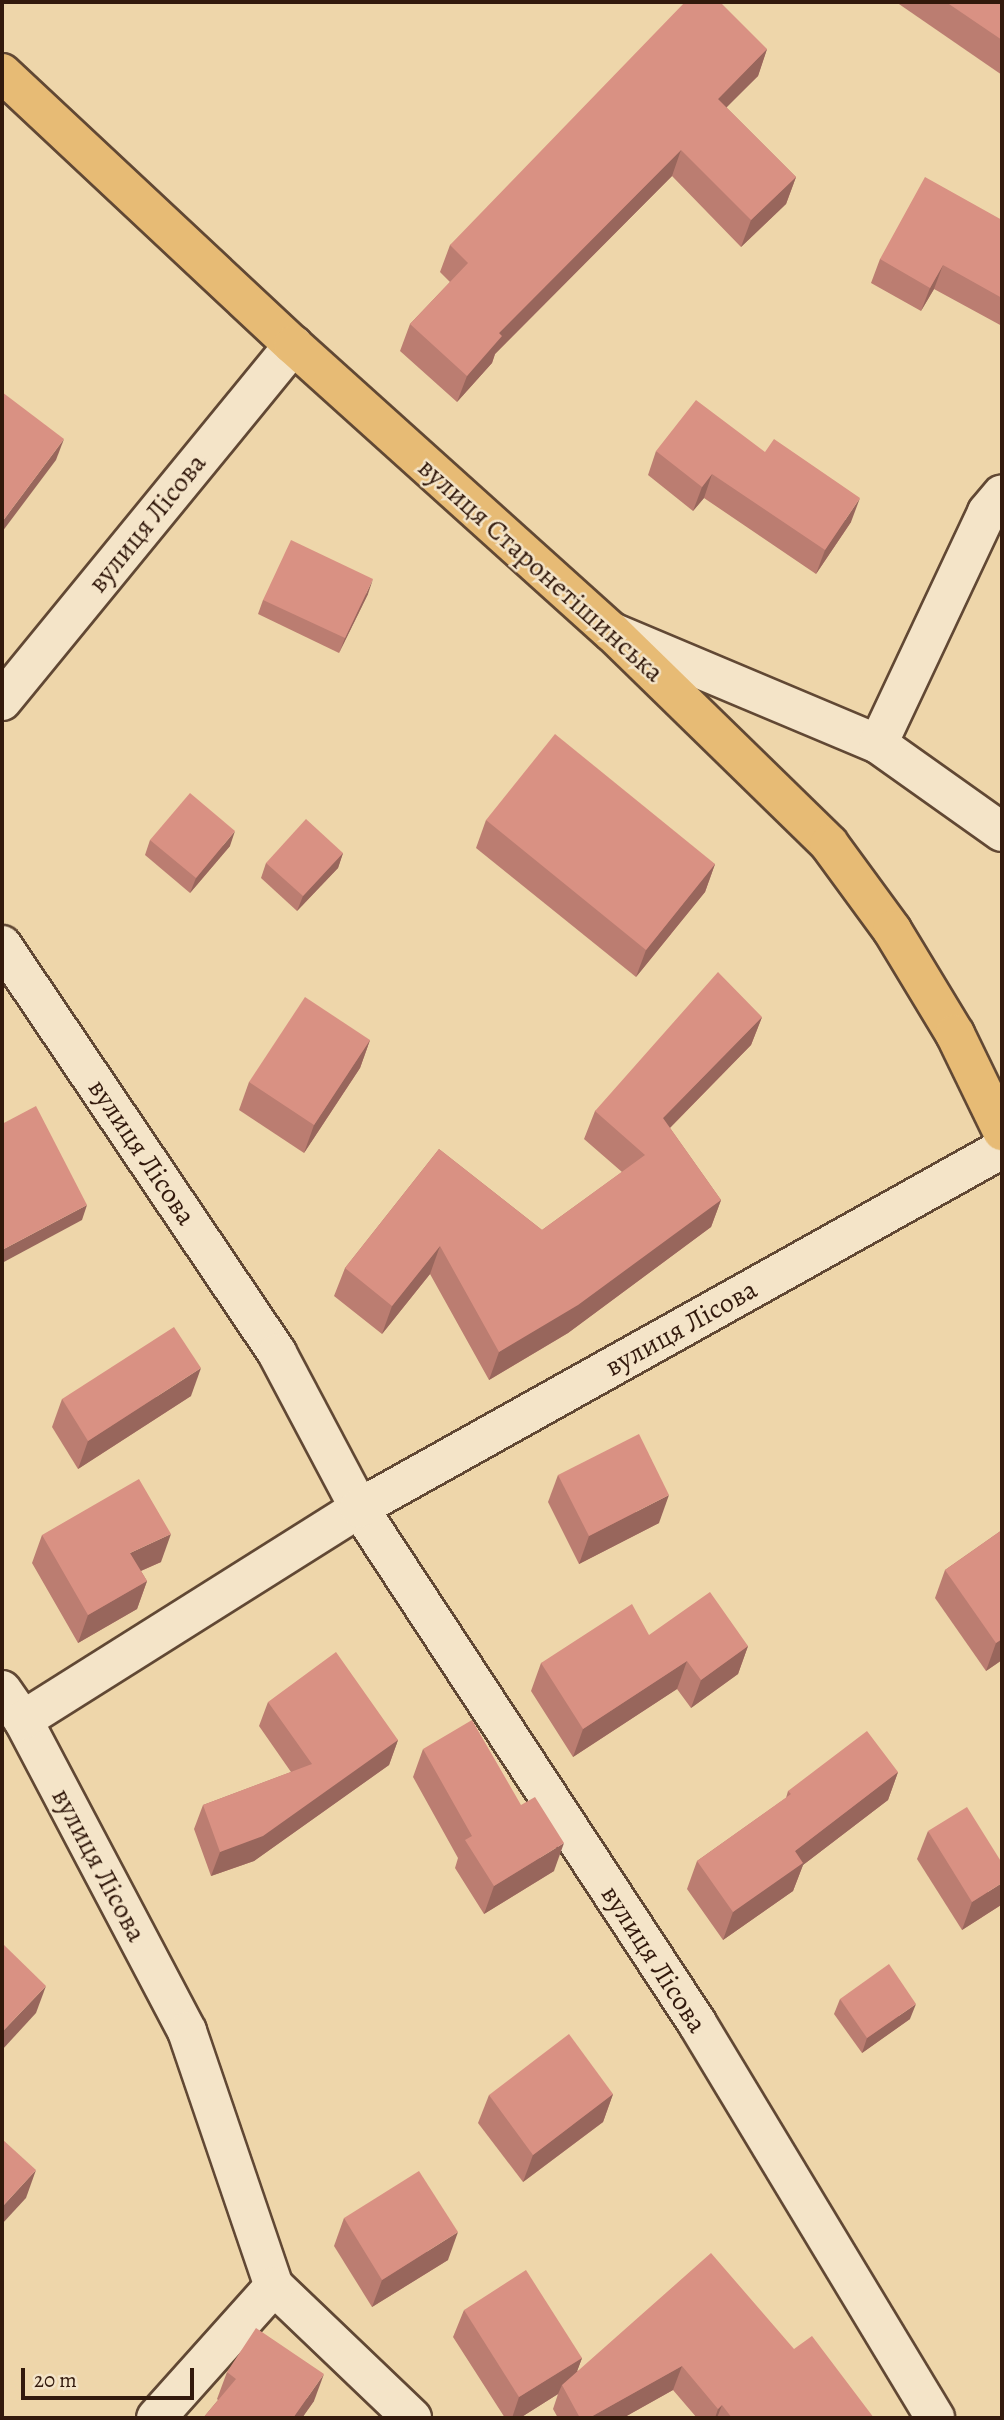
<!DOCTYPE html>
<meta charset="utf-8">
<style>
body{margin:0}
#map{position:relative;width:1004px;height:2420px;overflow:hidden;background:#eed6aa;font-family:Alegreya,serif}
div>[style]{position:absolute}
.roads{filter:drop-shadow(2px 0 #614834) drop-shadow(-2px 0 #614834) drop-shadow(0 2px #614834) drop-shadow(0 -2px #614834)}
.minor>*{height:38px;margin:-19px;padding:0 19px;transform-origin:19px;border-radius:19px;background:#f4e4c8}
.major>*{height:38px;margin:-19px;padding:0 19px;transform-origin:19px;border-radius:19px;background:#e7bb75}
.wall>*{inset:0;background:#bb7d71}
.shaded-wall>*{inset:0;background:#98665c}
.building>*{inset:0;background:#d99183}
span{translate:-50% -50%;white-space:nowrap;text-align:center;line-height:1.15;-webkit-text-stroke:5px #f4e4c8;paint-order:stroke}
.street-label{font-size:28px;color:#32190c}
.frame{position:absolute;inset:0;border:4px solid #32190c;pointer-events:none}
.scale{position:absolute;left:21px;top:2368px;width:173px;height:32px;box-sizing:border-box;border:4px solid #32190c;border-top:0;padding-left:9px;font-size:21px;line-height:24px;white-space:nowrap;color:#32190c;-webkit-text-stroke:5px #f4e4c8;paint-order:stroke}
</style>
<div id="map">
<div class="roads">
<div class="minor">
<div style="left:614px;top:633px;width:286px;rotate:22.8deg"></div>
<div style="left:878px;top:744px;width:152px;rotate:35.4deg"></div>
<div style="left:2px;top:701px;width:460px;rotate:-50.7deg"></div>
<div style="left:878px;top:744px;width:256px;rotate:-64.8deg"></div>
<div style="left:987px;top:512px;width:23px;rotate:-50deg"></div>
<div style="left:2px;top:945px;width:492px;rotate:56deg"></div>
<div style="left:277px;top:1353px;width:175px;rotate:62.1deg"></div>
<div style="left:359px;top:1508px;width:616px;rotate:56.72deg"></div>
<div style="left:697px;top:2023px;width:461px;rotate:58.9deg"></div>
<div style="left:2px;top:1690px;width:37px;rotate:55deg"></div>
<div style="left:23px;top:1720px;width:352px;rotate:62.2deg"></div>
<div style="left:187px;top:2031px;width:269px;rotate:71.2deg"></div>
<div style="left:274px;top:2286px;width:191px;rotate:43.7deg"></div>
<div style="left:23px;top:1720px;width:397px;rotate:-32.2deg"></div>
<div style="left:359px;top:1508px;width:736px;rotate:-29.18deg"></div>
<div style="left:156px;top:2418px;width:177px;rotate:-48.2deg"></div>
</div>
<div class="major">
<div style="left:2px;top:73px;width:398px;rotate:43.1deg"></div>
<div style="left:293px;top:345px;width:429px;rotate:42deg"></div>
<div style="left:612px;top:632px;width:303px;rotate:44.3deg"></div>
<div style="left:829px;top:844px;width:107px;rotate:53.8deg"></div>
<div style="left:892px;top:930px;width:122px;rotate:58.8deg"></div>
<div style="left:955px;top:1034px;width:108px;rotate:64.1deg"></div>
</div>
</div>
<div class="wall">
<div style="clip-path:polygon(896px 2px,1002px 2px,1002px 75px)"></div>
<div style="clip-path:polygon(767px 49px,758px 76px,726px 107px,796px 177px,786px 204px,741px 247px,672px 176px,495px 354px,492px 363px,457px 402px,400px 351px,410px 324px,450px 282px,440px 272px,450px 245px)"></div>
<div style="clip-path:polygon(1002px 220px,1002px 326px,934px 289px,921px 311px,871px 283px,880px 259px)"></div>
<div style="clip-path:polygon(656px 451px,851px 522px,816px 574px,704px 498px,693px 511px,648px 475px)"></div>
<div style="clip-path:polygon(368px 594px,339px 653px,258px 614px,263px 600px)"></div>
<div style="clip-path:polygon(486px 820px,715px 864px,705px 892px,636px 977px,476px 848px)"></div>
<div style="clip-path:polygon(150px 840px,230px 846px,190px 893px,145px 855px)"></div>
<div style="clip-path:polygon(343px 853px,338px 868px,297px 911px,261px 878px,266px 863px)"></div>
<div style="clip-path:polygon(762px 1017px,751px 1045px,670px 1128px,721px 1200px,711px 1227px,568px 1333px,489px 1380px,430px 1274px,382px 1334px,334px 1296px,345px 1268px,439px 1149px,542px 1230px,622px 1172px,584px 1139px,595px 1111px)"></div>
<div style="clip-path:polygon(370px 1040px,360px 1068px,304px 1153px,239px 1110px,249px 1082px)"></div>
<div style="clip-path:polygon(191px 1396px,78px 1469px,52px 1427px,62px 1399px)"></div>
<div style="clip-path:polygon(558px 1475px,659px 1523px,579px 1564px,548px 1502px)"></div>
<div style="clip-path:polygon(1002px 1530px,1002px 1660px,986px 1671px,935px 1598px,945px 1570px)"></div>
<div style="clip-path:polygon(42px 1535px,161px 1562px,141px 1571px,147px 1581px,137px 1609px,78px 1643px,32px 1563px)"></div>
<div style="clip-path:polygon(649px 1635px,748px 1646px,738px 1674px,691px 1708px,677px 1689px,573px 1757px,531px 1691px,541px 1663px)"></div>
<div style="clip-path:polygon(268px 1702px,398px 1740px,389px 1765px,254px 1861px,211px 1876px,194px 1829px,203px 1805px,291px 1772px,259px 1726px)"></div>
<div style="clip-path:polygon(423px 1749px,554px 1871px,484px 1914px,455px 1868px,458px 1858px,413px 1777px)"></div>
<div style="clip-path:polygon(898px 1772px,888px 1800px,803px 1865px,793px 1891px,723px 1940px,687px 1889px,697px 1861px,786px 1798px,788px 1791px)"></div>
<div style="clip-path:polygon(928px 1831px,1001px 1905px,962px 1930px,917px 1859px)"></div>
<div style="clip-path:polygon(840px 1999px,910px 2019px,862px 2053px,834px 2014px)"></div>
<div style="clip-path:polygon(613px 2094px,603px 2122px,523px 2182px,478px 2123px,489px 2095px)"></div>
<div style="clip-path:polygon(344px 2218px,448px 2260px,372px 2307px,334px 2246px)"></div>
<div style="clip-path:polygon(464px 2310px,582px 2358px,577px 2371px,794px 2349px,874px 2418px,697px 2418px,673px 2390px,623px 2418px,558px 2418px,553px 2409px,558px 2394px,520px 2418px,505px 2418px,453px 2337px)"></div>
<div style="clip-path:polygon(227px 2372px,314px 2401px,302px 2418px,203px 2418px,218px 2400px,217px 2399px)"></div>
</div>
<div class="shaded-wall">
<div style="clip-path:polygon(767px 49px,758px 76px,708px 126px,718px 99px)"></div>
<div style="clip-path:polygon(681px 150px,672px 176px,495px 354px,492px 363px,457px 402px,467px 376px,499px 333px)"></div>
<div style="clip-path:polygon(796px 177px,786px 204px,741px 247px,751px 220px)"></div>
<div style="clip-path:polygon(943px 265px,934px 289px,921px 311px,930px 288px)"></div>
<div style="clip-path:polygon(64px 439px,56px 460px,2px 532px,2px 522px)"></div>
<div style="clip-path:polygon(712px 474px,704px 498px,693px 511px,702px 487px)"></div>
<div style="clip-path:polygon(860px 498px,851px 522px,816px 574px,825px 550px)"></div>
<div style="clip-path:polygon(373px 579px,368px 594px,339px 653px,345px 638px)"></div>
<div style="clip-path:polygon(235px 831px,230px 846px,190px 893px,196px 878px)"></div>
<div style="clip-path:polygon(343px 853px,338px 868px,297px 911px,303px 896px)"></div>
<div style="clip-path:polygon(715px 864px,705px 892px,636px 977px,646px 950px)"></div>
<div style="clip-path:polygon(762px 1017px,751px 1045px,652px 1146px,663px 1118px)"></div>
<div style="clip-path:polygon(370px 1040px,360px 1068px,304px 1153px,314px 1125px)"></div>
<div style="clip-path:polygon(721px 1200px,711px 1227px,568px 1333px,489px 1380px,499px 1352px)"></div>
<div style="clip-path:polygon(87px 1205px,82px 1220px,2px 1263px,2px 1250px)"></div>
<div style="clip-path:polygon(440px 1246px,430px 1274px,382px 1334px,392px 1306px)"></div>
<div style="clip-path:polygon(201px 1368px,191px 1396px,78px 1469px,88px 1441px)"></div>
<div style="clip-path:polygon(669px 1495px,659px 1523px,579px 1564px,589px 1536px)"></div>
<div style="clip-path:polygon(171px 1534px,161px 1562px,120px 1580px,130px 1553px)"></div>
<div style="clip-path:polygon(147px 1581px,137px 1609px,78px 1643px,88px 1615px)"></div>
<div style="clip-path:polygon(1002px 1639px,1002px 1660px,986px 1671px,996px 1643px)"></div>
<div style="clip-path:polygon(748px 1646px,738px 1674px,691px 1708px,701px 1680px)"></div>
<div style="clip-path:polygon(687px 1661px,677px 1689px,573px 1757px,583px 1729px)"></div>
<div style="clip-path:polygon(398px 1740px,389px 1765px,254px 1861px,211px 1876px,220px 1852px)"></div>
<div style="clip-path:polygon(898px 1772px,888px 1800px,803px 1865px,793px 1891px,723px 1940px,733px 1912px,795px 1851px)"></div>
<div style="clip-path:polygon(564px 1843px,554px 1871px,484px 1914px,494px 1886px)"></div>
<div style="clip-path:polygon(1002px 1883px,1001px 1905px,962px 1930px,972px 1902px)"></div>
<div style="clip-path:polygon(46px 1986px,36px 2013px,2px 2050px,2px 2032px)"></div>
<div style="clip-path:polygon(916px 2004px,910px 2019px,862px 2053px,867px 2038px)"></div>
<div style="clip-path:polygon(613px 2094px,603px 2122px,523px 2182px,533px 2155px)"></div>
<div style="clip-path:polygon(36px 2170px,26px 2198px,2px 2224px,2px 2207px)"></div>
<div style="clip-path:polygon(458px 2232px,448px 2260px,372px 2307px,382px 2280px)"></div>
<div style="clip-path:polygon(582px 2358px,572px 2385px,562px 2385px,558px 2394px,520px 2418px,512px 2418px,519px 2397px)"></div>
<div style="clip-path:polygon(682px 2366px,673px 2390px,623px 2418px,589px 2418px)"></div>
<div style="clip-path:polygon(324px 2374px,314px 2401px,302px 2418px,293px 2418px)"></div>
<div style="clip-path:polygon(722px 2405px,717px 2418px,715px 2418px,718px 2409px)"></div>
</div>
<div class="building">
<div style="clip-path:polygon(685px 2px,720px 2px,767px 49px,718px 99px,796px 177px,751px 220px,681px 150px,499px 333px,502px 336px,467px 376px,410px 324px,468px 263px,450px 245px)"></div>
<div style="clip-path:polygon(946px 2px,1002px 2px,1002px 40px)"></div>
<div style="clip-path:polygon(925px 177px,1002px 220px,1002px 298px,943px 265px,930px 288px,880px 259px)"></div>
<div style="clip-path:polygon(2px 392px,64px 439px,2px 522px)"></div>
<div style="clip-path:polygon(696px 400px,765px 452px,774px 439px,860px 498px,825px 550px,712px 474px,702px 487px,656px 451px)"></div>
<div style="clip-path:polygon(291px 540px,373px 579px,345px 638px,263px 600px)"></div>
<div style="clip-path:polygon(555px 734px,715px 864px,646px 950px,486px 820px)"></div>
<div style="clip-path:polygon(190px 793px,235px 831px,196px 878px,150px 840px)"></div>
<div style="clip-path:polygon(306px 819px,343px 853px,303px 896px,266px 863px)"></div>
<div style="clip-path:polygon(718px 972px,762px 1017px,663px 1118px,721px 1200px,578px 1305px,499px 1352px,440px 1246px,392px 1306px,345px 1268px,439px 1149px,542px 1230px,645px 1155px,595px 1111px)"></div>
<div style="clip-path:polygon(305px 997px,370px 1040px,314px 1125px,249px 1082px)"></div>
<div style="clip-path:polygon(36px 1106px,87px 1205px,2px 1250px,2px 1124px)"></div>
<div style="clip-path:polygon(174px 1327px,201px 1368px,88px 1441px,62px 1399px)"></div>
<div style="clip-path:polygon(639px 1434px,669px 1495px,589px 1536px,558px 1475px)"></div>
<div style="clip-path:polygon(139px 1479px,171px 1534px,130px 1553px,147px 1581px,88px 1615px,42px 1535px)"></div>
<div style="clip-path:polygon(1002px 1530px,1002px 1639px,996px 1643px,945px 1570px)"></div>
<div style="clip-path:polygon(710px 1592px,748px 1646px,701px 1680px,687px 1661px,583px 1729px,541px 1663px,632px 1604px,649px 1635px)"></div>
<div style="clip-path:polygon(336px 1652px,398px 1740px,263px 1836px,220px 1852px,203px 1805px,312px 1764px,268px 1702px)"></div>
<div style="clip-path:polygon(472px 1720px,521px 1805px,535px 1797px,564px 1843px,494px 1886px,465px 1840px,472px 1836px,423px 1749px)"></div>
<div style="clip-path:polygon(867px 1731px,898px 1772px,795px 1851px,803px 1863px,733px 1912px,697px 1861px,791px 1794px,788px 1791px)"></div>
<div style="clip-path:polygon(967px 1807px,1002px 1863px,1002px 1883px,972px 1902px,928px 1831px)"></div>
<div style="clip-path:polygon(2px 1943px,46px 1986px,2px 2032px)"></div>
<div style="clip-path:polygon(889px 1964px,916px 2004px,867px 2038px,840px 1999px)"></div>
<div style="clip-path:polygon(569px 2034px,613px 2094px,533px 2155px,489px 2095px)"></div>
<div style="clip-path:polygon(2px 2139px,36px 2170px,2px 2207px)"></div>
<div style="clip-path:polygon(419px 2171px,458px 2232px,382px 2280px,344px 2218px)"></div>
<div style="clip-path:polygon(711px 2253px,794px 2349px,812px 2336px,874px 2418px,732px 2418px,722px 2405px,718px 2409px,682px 2366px,589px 2418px,580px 2418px,562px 2385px)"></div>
<div style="clip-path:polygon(526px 2270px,582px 2358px,519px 2397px,464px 2310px)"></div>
<div style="clip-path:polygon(256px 2328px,324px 2374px,293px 2418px,203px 2418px,236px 2379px,227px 2372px)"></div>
</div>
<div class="street-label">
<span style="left:147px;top:523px;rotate:-51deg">вулиця Лісова</span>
<span style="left:541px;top:570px;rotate:42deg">вулиця Старонетішинська</span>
<span style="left:142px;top:1152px;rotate:56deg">вулиця Лісова</span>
<span style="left:681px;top:1328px;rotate:-29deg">вулиця Лісова</span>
<span style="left:99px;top:1865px;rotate:62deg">вулиця Лісова</span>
<span style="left:654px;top:1959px;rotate:57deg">вулиця Лісова</span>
</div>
<div class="frame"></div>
<div class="scale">20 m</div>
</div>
